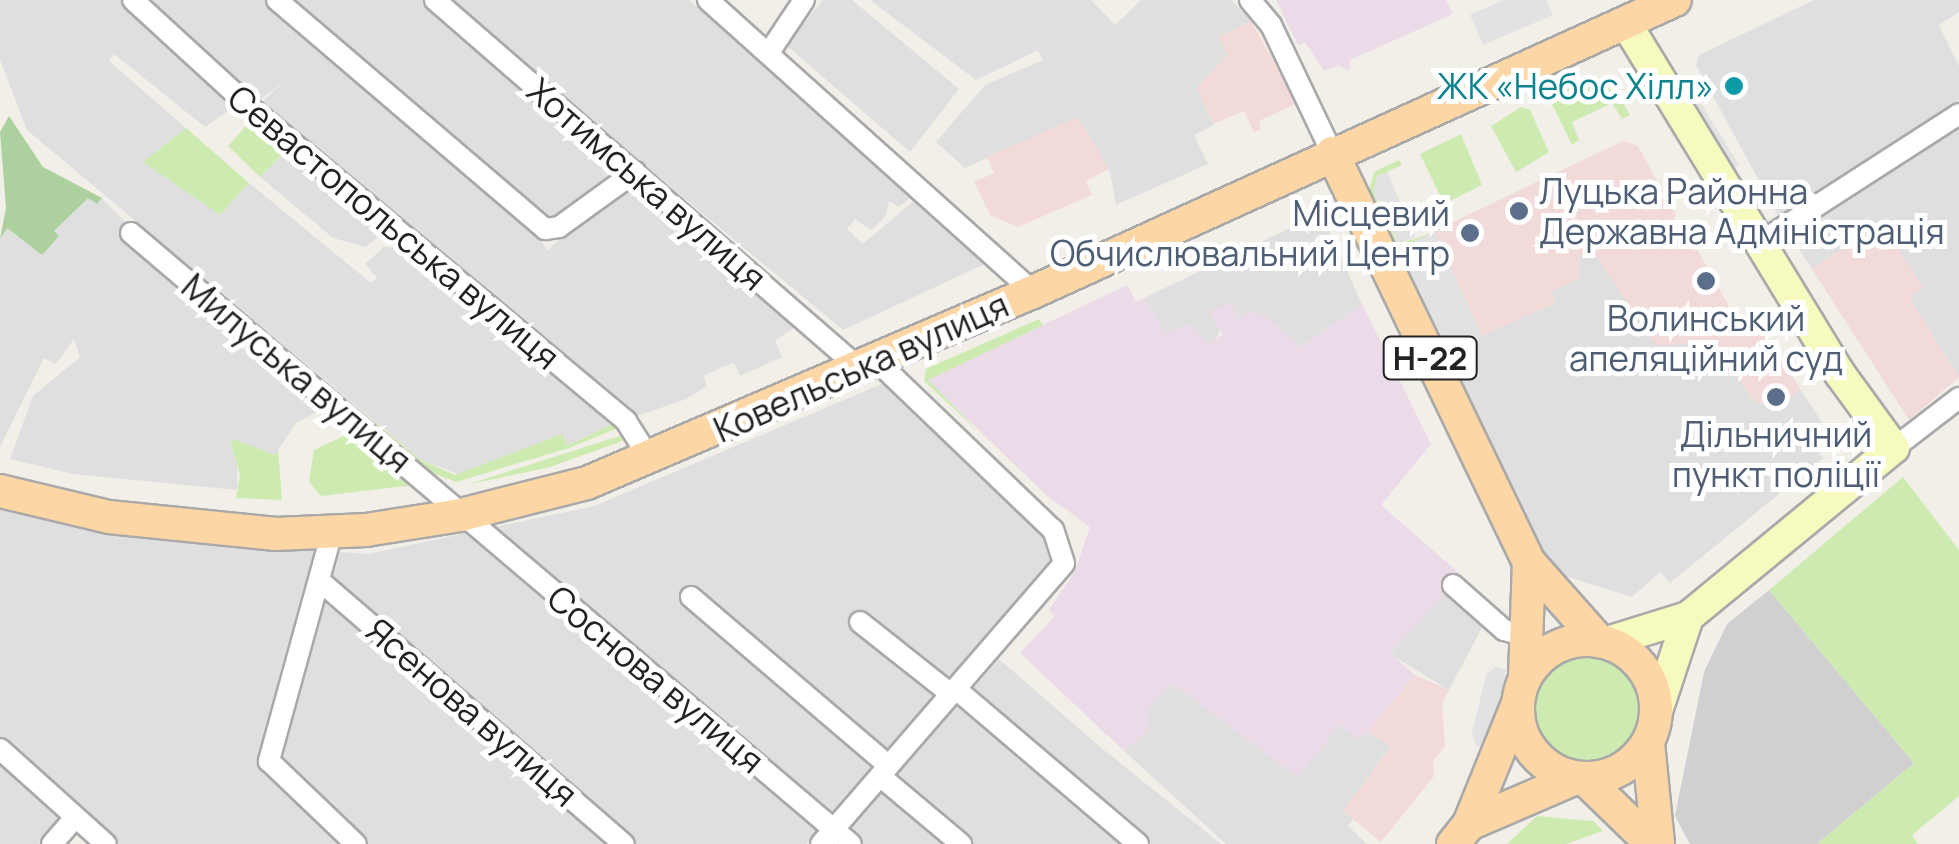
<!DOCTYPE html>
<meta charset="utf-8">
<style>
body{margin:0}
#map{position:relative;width:1959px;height:844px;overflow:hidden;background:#f2efe9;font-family:Manrope,sans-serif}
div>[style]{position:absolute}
.residential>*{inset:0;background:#e0dfdf}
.commercial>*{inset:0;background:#f2dad9}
.industrial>*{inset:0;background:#ebdbe8}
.religious>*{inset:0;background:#d0d0d0}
.grass>*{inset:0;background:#cdebb0}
.round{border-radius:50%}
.forest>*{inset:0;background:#add19e}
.parking>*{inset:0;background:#e2e2e2}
.roads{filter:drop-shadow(2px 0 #a9a9a9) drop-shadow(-2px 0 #a9a9a9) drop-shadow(0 2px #a9a9a9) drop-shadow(0 -2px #a9a9a9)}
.street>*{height:20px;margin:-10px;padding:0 10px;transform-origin:10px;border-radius:10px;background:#fff}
.secondary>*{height:30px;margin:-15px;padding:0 15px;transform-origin:15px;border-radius:15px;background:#f7fabf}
.primary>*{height:32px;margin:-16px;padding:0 16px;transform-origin:16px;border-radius:16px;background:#fcd6a4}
.primary>.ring{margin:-16px;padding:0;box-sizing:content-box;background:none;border:32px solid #fcd6a4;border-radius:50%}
.dots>*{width:28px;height:28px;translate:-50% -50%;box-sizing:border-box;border:5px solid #fff;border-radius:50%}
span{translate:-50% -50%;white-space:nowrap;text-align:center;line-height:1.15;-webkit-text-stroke:10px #fff;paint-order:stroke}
.shield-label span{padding:2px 8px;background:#fff;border:2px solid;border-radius:8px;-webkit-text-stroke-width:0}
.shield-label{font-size:32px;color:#222;font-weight:700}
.culture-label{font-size:35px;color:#0d838f}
.right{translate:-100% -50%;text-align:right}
.street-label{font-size:35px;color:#222}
.service-label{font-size:35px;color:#4e5e75}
.left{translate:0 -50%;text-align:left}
</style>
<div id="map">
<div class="residential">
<div style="clip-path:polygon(0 0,124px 0,238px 104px,205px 127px,114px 54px,109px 61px,186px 128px,145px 161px,220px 214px,249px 183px,371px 283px,377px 278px,365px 264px,384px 247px,405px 249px,615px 423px,567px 446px,562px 435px,463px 476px,421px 460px,27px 130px,0 60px)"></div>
<div style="clip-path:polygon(141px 0,267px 0,539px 236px,547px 251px,581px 218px,636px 182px,807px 324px,804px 336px,793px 328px,775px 341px,782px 357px,740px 376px,734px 363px,722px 367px,704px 376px,707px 386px,686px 399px,632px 418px,257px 106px,288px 78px,255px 104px)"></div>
<div style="clip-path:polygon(283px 0,425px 0,620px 171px,547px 221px)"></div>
<div style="clip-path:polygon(445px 0,689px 0,913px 196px,899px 207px,889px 201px,885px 217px,871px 230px,855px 219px,847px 229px,863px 244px,916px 199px,987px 263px,843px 330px)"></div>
<div style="clip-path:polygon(823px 0,852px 0,959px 89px,910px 152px,786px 45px)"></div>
<div style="clip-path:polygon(870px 0,1091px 0,1115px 25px,1141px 0,1231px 0,1251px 21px,1219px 37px,1228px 55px,1197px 88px,1214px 125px,1194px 135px,1208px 164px,1116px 205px,1110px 172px,1078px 118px,965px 168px,936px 142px,985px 85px,1043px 60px,1038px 50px,976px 80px)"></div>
<div style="clip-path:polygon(1814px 0,1959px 0,1959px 12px,1939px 25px,1959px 66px,1959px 100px,1781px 221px,1696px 65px,1699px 55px)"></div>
<div style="clip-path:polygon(1959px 125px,1959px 377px,1908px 297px,1922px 288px,1882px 224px,1812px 269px,1790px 235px)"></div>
<div style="clip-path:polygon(287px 149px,386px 230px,366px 247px,333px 238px,260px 177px)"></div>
<div style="clip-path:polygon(88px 197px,97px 204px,102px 198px,128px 225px,121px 235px,328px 406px,296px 423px,275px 455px,238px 443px,237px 490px,73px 474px,10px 459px,33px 396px,80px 357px,74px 339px,56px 364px,44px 358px,0 447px,0 239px,6px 227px,18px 237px,58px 235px,53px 232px)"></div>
<div style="clip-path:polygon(1321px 213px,1362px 304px,1301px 347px,1265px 316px,1240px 319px,1230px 302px,1215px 343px,1207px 345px,1190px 324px,1165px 334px,1144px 298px)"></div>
<div style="clip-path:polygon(1593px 250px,1655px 344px,1716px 343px,1753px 400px,1769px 400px,1774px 407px,1801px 390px,1830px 435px,1817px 449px,1823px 458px,1670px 583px,1660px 572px,1632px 597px,1549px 571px,1449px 367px,1469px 365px,1467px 342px,1555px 303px,1550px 292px,1577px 272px,1579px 256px)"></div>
<div style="clip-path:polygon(884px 383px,1045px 538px,1053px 559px,806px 844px,119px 844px,74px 806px,39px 844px,0 844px,0 510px,107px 534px,368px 554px,594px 506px)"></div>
<div style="clip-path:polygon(1442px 591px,1484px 624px,1449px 690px,1390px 654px)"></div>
<div style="clip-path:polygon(999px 659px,1099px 746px,1221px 844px,1144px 844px,969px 693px)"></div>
<div style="clip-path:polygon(1172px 683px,1296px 776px,1340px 725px,1360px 740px,1368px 731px,1391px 746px,1344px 811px,1353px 819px,1348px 826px,1367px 844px,1226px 844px,1124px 751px,1146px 710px)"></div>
<div style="clip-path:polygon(962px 701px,1134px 844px,834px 844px)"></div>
</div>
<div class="commercial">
<div style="clip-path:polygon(1251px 21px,1297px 103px,1259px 121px,1261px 129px,1254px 132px,1244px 111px,1213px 124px,1197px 88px,1227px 55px,1219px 37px)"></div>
<div style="clip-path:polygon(1078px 117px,1109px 169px,1086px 181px,1092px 195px,1018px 227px,990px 215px,974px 182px,994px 173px,987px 157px)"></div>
<div style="clip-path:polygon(1623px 141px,1638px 146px,1676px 216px,1670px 227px,1681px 244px,1691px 239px,1741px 327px,1755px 319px,1801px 390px,1774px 408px,1769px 400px,1760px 405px,1753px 400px,1716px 344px,1655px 345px,1592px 250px,1579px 256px,1580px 278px,1551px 292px,1555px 303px,1446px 352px,1396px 249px)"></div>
<div style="clip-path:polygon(1882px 224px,1923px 288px,1909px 298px,1959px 377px,1909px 420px,1812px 269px)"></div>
<div style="clip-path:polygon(1415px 675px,1449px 690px,1442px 703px,1445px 746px,1433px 761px,1434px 776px,1381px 842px,1343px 811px,1391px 747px,1368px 731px)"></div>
</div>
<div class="industrial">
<div style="clip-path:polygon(1276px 0,1446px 0,1453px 14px,1350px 60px,1349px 71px,1339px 65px,1324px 71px,1305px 42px,1298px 45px)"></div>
<div style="clip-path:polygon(1127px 285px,1136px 302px,1144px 298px,1165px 334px,1190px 324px,1209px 345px,1223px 334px,1209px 312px,1231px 302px,1240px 319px,1250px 310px,1265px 316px,1301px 347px,1362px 304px,1431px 444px,1381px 505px,1461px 575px,1390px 653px,1415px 675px,1360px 740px,1340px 725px,1297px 777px,1172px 683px,1146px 710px,1148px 730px,1124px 751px,1020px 653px,1055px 616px,1049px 610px,1075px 571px,1090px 527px,1046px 495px,927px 380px)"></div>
</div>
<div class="religious">
<div style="clip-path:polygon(1769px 590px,1914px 763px,1817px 844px,1690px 844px,1675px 816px,1704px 672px,1727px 624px)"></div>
</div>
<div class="grass">
<div style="clip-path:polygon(1589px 76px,1609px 79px,1630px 115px,1622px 119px,1612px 103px,1572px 122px,1579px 140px,1572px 145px,1548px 96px)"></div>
<div style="clip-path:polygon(1521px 107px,1530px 110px,1549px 152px,1516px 172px,1491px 126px)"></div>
<div style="clip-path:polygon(258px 124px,287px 149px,260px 177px,228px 146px,247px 125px)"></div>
<div style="clip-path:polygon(186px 128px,249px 183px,220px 215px,143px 162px)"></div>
<div style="clip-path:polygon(1461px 134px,1482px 185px,1444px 204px,1420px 154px)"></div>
<div style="clip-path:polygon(1399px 160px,1402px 165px,1378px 176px,1375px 196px,1398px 244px,1435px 232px,1396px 250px,1449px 359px,1368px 195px,1374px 172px)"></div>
<div style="clip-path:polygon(1039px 319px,1043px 325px,928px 380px,979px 432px,924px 381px,926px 369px)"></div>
<div style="clip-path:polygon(334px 389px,421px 460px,455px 475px,562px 434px,567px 446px,617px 422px,618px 428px,569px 448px,456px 482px,428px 471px)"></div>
<div style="clip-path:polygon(346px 435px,363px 441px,414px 485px,321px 496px,309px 482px,314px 450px)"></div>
<div style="clip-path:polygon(623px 435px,628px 439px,550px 467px,466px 485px)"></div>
<div style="clip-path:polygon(236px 440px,274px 455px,278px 450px,282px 500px,236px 498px,240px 474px,230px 441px)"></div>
<div style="clip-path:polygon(1903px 477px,1959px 550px,1959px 796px,1912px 835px,1918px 844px,1817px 844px,1914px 763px,1769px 590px)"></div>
<div class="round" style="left:1530px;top:653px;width:112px;height:112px"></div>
<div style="clip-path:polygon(1537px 816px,1593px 821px,1603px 831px,1566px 844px,1507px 844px)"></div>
</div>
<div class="forest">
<div style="clip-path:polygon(9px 116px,43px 167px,102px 198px,97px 204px,88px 198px,54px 231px,59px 236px,42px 255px,7px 228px,0 239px,6px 208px,0 132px)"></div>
</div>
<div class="parking">
<div style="clip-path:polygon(1504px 0,1546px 0,1553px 15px,1483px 45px,1470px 15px)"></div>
<div style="clip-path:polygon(1686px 79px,1739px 165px,1729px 171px,1676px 85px)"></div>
<div style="clip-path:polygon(1387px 172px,1415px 237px,1398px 244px,1373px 191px,1377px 176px)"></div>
<div style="clip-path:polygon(1435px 232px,1482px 336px,1446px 352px,1396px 249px)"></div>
<div style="clip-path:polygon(1495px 667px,1507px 670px,1488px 749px,1476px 746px,1472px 733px,1486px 675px)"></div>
</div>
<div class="roads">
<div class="street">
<div style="left:133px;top:0;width:163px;rotate:42.5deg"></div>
<div style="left:253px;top:110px;width:486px;rotate:39.8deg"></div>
<div style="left:626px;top:421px;width:45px;rotate:57.7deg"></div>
<div style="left:277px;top:0;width:353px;rotate:40.5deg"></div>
<div style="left:545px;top:229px;width:14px;rotate:-8deg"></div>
<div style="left:559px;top:227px;width:94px;rotate:-35.9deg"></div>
<div style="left:435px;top:0;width:561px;rotate:40.96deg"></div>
<div style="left:708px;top:0;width:437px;rotate:41.9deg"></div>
<div style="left:1250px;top:0;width:33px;rotate:50deg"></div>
<div style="left:1271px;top:25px;width:142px;rotate:64.5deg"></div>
<div style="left:770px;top:51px;width:61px;rotate:-56.3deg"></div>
<div style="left:131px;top:233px;width:944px;rotate:40.32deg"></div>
<div style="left:1759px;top:243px;width:238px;rotate:-32.8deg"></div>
<div style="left:1894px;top:448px;width:82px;rotate:-37.6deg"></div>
<div style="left:332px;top:532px;width:238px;rotate:105.4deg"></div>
<div style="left:269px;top:761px;width:120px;rotate:43.7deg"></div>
<div style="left:320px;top:581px;width:402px;rotate:40.9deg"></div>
<div style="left:1453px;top:585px;width:68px;rotate:41.4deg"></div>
<div style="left:1504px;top:630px;width:22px;rotate:16deg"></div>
<div style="left:691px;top:597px;width:260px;rotate:40.5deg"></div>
<div style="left:860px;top:622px;width:116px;rotate:38.4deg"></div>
<div style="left:956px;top:689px;width:239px;rotate:40.4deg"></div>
<div style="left:0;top:749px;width:142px;rotate:41.9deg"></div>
<div style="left:880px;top:776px;width:106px;rotate:40deg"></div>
<div style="left:52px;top:844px;width:35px;rotate:-49deg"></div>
<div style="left:821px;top:844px;width:371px;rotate:-49.1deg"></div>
<div style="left:1064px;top:563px;width:35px;rotate:-108deg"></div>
<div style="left:1053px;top:530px;width:244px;rotate:-136.2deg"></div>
</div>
<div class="secondary">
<div style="left:1607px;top:642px;width:85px;rotate:-17.2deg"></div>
<div style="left:1688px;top:617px;width:266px;rotate:-39.4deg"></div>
<div style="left:1894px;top:448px;width:92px;rotate:-126.1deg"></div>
<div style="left:1840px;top:374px;width:412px;rotate:-121.4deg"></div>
<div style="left:1656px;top:714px;width:102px;rotate:-71.7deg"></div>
</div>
<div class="primary">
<div style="left:1332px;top:153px;width:454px;rotate:64.3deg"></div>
<div style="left:1529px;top:562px;width:106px;rotate:48.5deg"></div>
<div style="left:0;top:491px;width:112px;rotate:13.4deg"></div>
<div style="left:109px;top:517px;width:168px;rotate:5.8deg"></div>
<div style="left:276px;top:534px;width:90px;rotate:-2.5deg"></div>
<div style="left:366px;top:530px;width:96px;rotate:-9deg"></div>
<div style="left:461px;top:515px;width:130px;rotate:-14.3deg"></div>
<div style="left:587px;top:483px;width:485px;rotate:-23.2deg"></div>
<div style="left:1033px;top:292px;width:705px;rotate:-24.46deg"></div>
<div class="ring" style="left:1518px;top:640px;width:106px;height:106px"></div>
<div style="left:1525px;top:676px;width:114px;rotate:-88deg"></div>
<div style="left:1648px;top:743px;width:101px;rotate:84.3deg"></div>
<div style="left:1585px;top:779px;width:93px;rotate:44.1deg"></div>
<div style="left:1469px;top:824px;width:116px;rotate:-23.3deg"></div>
<div style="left:1453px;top:844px;width:26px;rotate:-51deg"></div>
<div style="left:1469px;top:824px;width:127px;rotate:-67.9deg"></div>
</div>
</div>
<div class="dots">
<div style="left:1734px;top:86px;background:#0f9aa8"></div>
<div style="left:1519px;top:211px;background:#5c6f8a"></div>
<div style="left:1470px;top:233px;background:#5c6f8a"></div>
<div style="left:1706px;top:281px;background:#5c6f8a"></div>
<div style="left:1776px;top:397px;background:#5c6f8a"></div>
</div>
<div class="shield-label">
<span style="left:1430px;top:358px">Н-22</span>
</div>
<div class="culture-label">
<span class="right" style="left:1714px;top:86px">ЖК «Небос Хілл»</span>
</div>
<div class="street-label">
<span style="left:647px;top:184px;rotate:41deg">Хотимська вулиця</span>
<span style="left:394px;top:227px;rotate:40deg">Севастопольська вулиця</span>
<span style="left:861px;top:367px;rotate:-24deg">Ковельська вулиця</span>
<span style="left:297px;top:373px;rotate:40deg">Милуська вулиця</span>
<span style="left:656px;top:679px;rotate:40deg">Соснова вулиця</span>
<span style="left:472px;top:712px;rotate:41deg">Ясенова вулиця</span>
</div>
<div class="service-label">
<span class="left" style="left:1539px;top:211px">Луцька Районна<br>Державна Адміністрація</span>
<span class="right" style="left:1450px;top:233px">Місцевий<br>Обчислювальний Центр</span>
<span style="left:1706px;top:338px">Волинський<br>апеляційний суд</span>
<span style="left:1776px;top:454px">Дільничний<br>пункт поліції</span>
</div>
</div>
